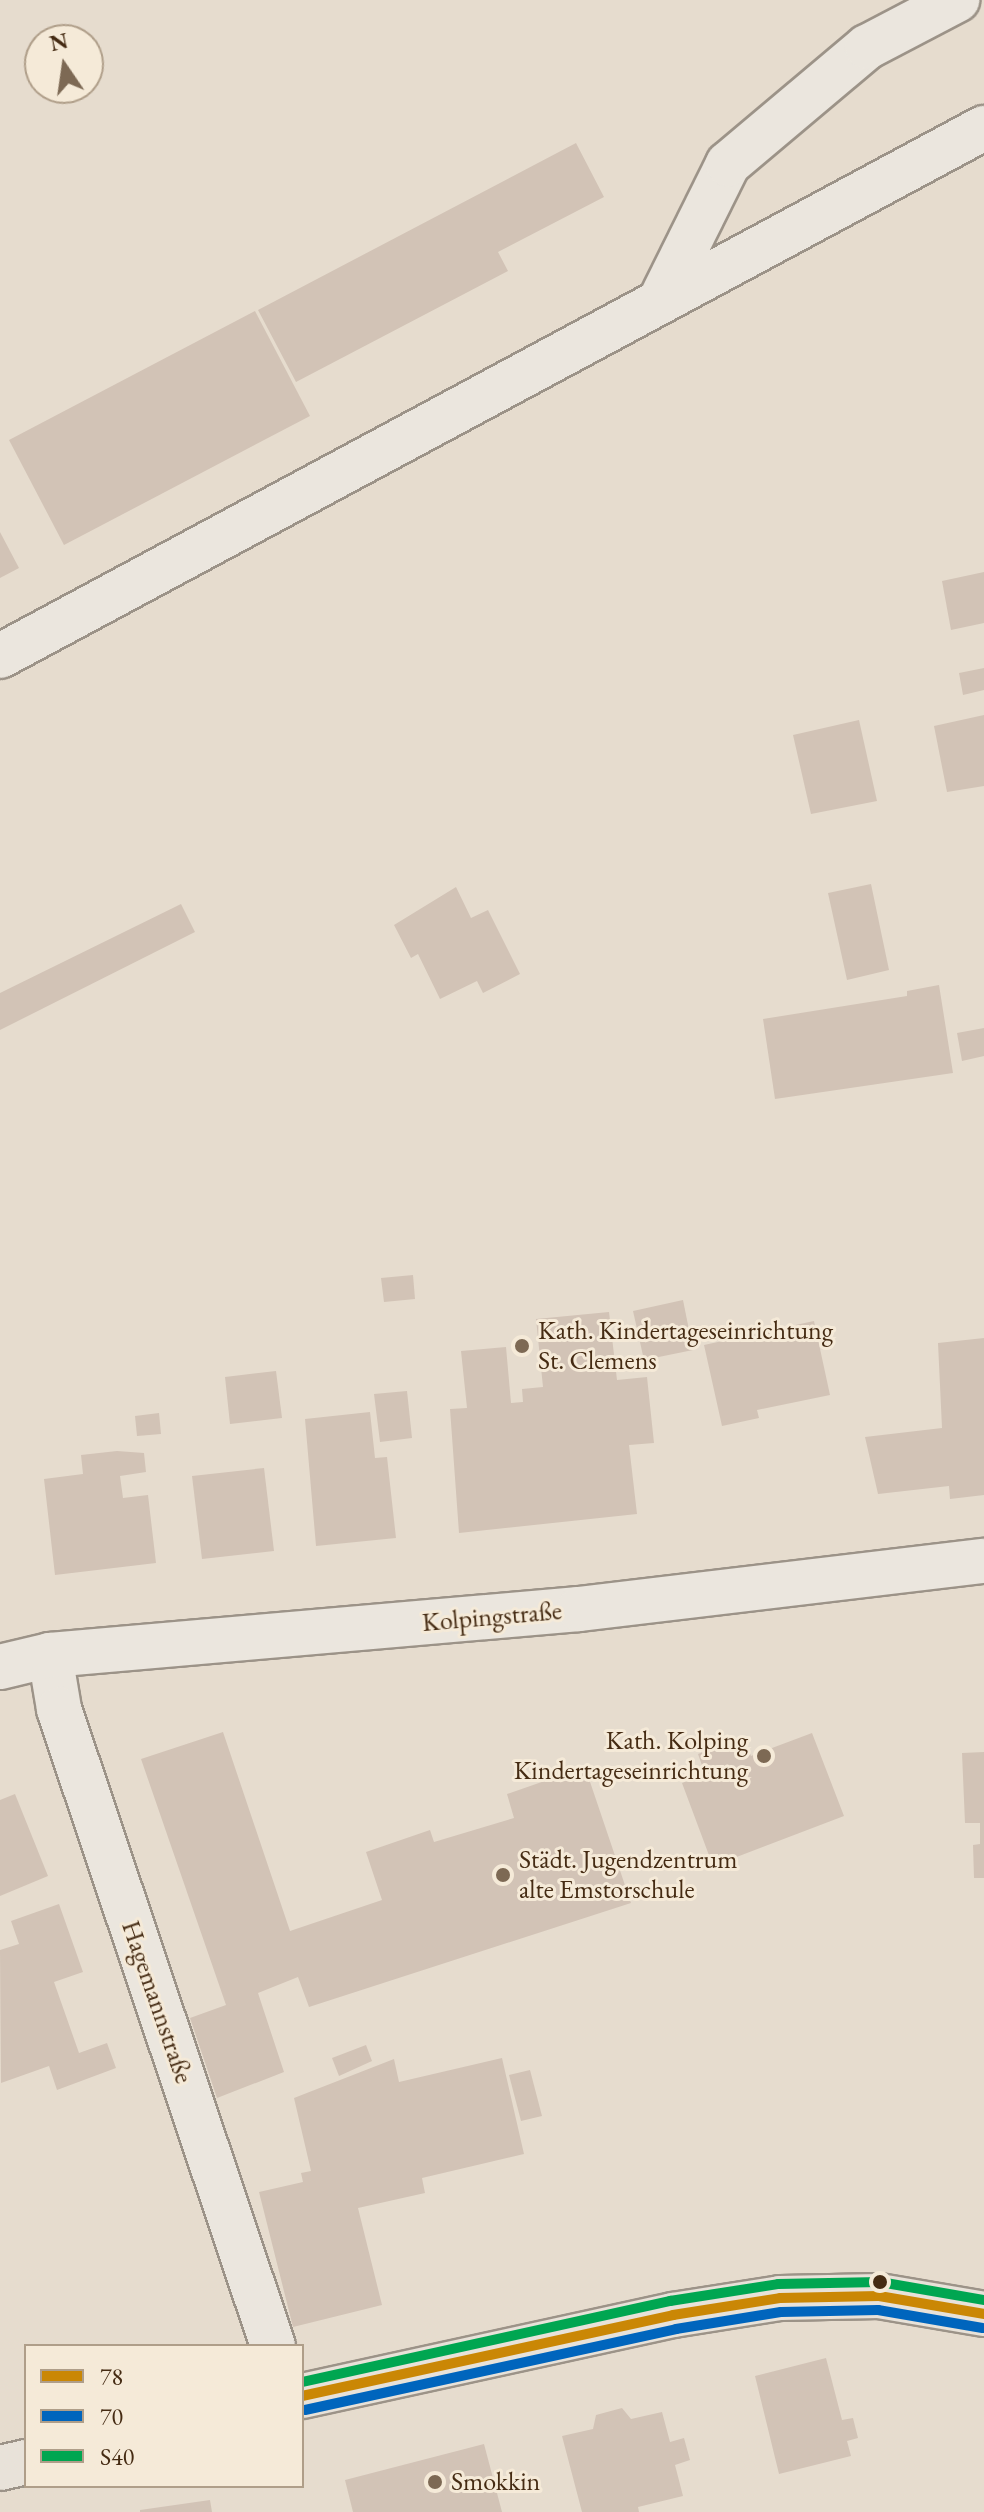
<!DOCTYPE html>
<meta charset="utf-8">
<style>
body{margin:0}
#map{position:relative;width:984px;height:2512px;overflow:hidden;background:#e6dcce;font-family:"EB Garamond",serif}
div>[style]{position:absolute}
.building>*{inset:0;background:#d2c3b6}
.roads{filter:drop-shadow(2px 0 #9c9388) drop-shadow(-2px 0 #9c9388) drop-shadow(0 2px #9c9388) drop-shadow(0 -2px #9c9388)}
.minor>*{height:44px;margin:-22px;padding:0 22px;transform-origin:22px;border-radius:22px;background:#ebe6de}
.major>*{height:44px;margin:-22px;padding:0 22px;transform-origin:22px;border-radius:22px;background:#e8e2d9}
.bus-1>*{height:10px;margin:-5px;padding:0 5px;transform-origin:5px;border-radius:5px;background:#ca8705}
.bus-2>*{height:10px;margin:-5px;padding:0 5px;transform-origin:5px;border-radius:5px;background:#0065bd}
.bus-3>*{height:10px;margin:-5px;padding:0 5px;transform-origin:5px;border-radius:5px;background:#00a651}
.dots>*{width:22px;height:22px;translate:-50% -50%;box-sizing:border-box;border:4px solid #f5ead8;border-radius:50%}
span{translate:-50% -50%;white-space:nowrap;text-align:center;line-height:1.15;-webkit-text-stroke:6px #f5ead8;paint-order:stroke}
.poi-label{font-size:26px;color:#452b13}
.left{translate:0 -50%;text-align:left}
.right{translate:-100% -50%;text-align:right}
.street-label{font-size:26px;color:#452b13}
.legend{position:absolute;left:24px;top:2344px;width:280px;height:144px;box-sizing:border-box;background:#f5ead8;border:2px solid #af9e89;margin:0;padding:10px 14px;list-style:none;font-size:24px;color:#452b13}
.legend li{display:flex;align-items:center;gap:16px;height:40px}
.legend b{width:40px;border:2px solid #af9e89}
.north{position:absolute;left:24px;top:24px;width:80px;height:80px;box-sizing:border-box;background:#f5ead8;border:2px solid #af9e89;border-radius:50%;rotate:347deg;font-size:22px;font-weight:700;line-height:32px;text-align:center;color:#452b13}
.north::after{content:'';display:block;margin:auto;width:28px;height:36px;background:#7d6954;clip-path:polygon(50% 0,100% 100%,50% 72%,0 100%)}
</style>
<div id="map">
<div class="building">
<div style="clip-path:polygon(576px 143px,604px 197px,498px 252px,508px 271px,296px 382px,258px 310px)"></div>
<div style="clip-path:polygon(255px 311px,310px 416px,64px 545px,9px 440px)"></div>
<div style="clip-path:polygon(0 532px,19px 568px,0 578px)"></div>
<div style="clip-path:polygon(984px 572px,984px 623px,951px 630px,942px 581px)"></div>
<div style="clip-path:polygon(984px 668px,984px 690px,963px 695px,959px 673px)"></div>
<div style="clip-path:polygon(984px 715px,984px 786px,947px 792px,934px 726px)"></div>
<div style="clip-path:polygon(859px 720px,877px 801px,811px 814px,793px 735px)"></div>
<div style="clip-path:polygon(871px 884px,889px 970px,847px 980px,828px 893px)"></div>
<div style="clip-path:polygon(456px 887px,471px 918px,488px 910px,520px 974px,483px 993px,477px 981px,440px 999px,418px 954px,411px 958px,394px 925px)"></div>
<div style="clip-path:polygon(181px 904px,195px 932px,0 1030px,0 993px)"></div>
<div style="clip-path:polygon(939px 985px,953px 1073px,775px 1099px,763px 1019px,907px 996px,907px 991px)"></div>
<div style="clip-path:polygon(984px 1028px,984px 1056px,962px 1061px,957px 1033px)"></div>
<div style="clip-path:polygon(413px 1275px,415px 1299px,384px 1302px,381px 1278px)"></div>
<div style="clip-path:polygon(683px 1300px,693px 1350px,644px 1360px,633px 1311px)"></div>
<div style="clip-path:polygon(609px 1312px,617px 1380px,647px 1377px,654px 1443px,629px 1445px,637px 1514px,459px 1533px,450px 1409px,467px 1408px,461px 1351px,506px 1347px,511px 1403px,523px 1402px,522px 1389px,543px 1387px,536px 1319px)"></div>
<div style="clip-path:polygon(814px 1321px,830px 1395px,757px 1410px,759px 1418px,722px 1426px,704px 1345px)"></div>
<div style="clip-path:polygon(984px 1338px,984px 1495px,950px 1499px,949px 1486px,878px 1494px,865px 1437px,942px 1428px,938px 1343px)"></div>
<div style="clip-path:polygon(276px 1371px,282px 1418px,230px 1424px,225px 1377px)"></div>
<div style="clip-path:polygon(407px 1391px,412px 1438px,380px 1442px,374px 1394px)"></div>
<div style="clip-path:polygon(370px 1412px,375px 1458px,387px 1457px,396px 1538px,316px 1546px,305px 1419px)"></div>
<div style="clip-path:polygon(159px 1413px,161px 1434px,137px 1436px,135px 1416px)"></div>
<div style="clip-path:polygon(117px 1451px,144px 1453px,146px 1472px,120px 1476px,123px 1498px,148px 1495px,156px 1563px,55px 1575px,44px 1479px,83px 1474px,81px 1455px)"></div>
<div style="clip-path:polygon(264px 1468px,274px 1551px,202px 1559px,192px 1476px)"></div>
<div style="clip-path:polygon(223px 1732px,290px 1931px,382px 1900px,366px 1852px,430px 1830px,434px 1842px,514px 1818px,507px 1794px,585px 1767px,631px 1903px,309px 2007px,298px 1977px,258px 1993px,284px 2072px,217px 2098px,190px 2018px,226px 2005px,141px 1759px)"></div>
<div style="clip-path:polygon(812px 1733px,844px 1816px,713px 1866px,682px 1783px,705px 1774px,698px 1754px,743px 1736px,751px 1756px)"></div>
<div style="clip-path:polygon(984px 1752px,984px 1878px,974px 1878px,973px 1845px,980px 1844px,980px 1823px,965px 1823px,962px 1753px)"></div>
<div style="clip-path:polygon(15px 1794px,48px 1876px,0 1896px,0 1800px)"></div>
<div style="clip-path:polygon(59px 1904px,83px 1972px,54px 1982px,79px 2053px,107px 2043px,116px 2068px,57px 2090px,49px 2066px,1px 2083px,0 1950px,19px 1944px,11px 1921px)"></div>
<div style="clip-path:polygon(366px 2045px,372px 2061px,339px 2076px,332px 2058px)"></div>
<div style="clip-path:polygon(502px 2058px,524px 2154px,422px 2178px,425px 2193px,358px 2208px,382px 2305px,293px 2327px,259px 2192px,303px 2182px,301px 2173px,311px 2171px,294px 2098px,394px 2059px,399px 2082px)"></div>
<div style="clip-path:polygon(530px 2070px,542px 2116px,521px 2121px,509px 2075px)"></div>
<div style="clip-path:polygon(826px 2358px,842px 2420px,853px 2418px,858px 2438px,847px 2441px,851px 2456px,779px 2474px,755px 2376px)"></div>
<div style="clip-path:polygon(622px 2408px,631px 2419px,662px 2412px,670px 2442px,684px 2438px,690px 2460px,675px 2465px,683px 2496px,638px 2507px,639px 2512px,582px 2512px,562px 2436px,593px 2429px,596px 2415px)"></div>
<div style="clip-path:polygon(484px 2444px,502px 2512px,353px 2512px,345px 2480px)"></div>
<div style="clip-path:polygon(210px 2500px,212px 2512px,140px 2512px,140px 2510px)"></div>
</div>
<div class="roads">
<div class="minor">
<div style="left:660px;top:301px;width:153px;rotate:-63.6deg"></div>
<div style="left:728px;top:164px;width:182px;rotate:-40.1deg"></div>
<div style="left:867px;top:47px;width:102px;rotate:-27.6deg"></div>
<div style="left:0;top:656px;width:1117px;rotate:-28.22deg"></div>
<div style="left:50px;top:1655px;width:55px;rotate:80.5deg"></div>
<div style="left:59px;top:1709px;width:672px;rotate:71.43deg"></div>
<div style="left:0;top:1667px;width:51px;rotate:-13.5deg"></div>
<div style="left:50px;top:1655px;width:531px;rotate:-4.97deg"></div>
<div style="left:579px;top:1609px;width:408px;rotate:-6.8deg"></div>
</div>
<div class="major">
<div style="left:302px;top:2396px;width:380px;rotate:-12.3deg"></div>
<div style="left:673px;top:2315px;width:108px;rotate:-9deg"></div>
<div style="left:780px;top:2298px;width:99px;rotate:-1.2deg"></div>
<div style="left:879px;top:2296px;width:107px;rotate:9.7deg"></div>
<div style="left:0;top:2468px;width:27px;rotate:-13deg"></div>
</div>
</div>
<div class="bus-1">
<div style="left:302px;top:2396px;width:380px;rotate:-12.3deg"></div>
<div style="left:673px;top:2315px;width:108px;rotate:-9deg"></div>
<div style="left:780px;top:2298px;width:99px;rotate:-1.2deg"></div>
<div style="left:879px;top:2296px;width:107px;rotate:9.7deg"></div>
</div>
<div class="bus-2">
<div style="left:305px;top:2410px;width:380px;rotate:-12.3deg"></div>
<div style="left:676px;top:2329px;width:106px;rotate:-9.2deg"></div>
<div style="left:781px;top:2312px;width:97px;rotate:-1.2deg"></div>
<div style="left:878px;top:2310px;width:106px;rotate:9.8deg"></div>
</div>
<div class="bus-3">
<div style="left:302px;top:2382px;width:377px;rotate:-12.4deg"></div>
<div style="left:670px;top:2301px;width:109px;rotate:-8.9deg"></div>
<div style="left:778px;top:2284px;width:102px;rotate:-1.1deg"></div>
<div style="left:880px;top:2282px;width:106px;rotate:9.8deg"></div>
</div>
<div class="dots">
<div style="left:522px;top:1346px;background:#7d6954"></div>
<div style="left:764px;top:1756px;background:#7d6954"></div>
<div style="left:503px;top:1875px;background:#7d6954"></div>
<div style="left:880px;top:2282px;background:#452b13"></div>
<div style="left:435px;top:2482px;background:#7d6954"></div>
</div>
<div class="poi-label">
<span class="left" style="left:538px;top:1346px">Kath. Kindertageseinrichtung<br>St. Clemens</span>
<span class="right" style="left:748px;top:1756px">Kath. Kolping<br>Kindertageseinrichtung</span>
<span class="left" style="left:519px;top:1875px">Städt. Jugendzentrum<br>alte Emstorschule</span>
<span class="left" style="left:451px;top:2482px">Smokkin</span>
</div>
<div class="street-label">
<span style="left:492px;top:1617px;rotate:-5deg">Kolpingstraße</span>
<span style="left:157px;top:2002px;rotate:71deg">Hagemannstraße</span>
</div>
<ul class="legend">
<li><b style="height:10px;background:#ca8705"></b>78</li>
<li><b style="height:10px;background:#0065bd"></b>70</li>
<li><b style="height:10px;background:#00a651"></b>S40</li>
</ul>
<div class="north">N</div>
</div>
